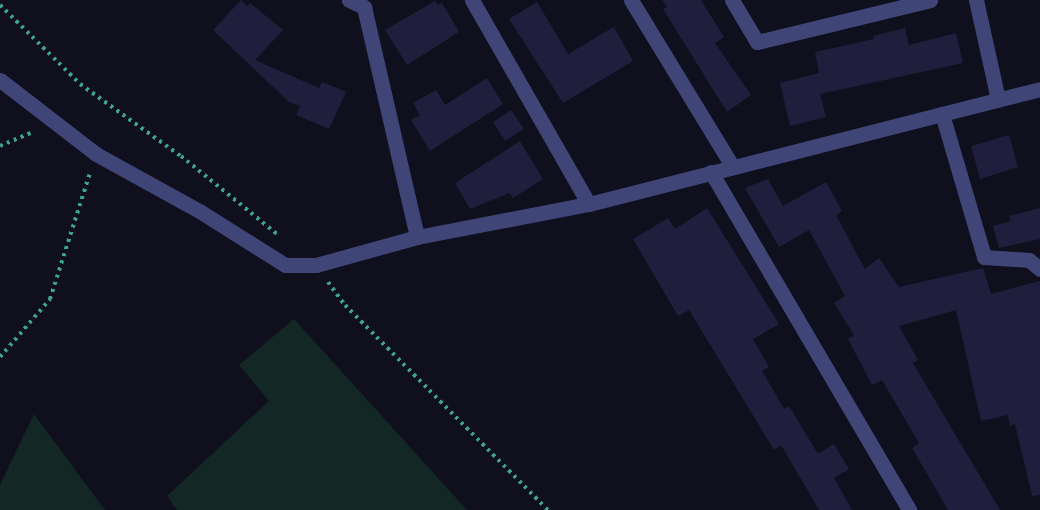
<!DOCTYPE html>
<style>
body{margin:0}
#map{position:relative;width:1040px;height:510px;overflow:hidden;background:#100f1e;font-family:"Titillium Web",sans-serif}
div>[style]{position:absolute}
.green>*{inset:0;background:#132724}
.building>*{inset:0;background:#201e3c}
.path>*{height:4px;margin-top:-2px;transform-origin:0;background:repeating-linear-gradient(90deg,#3da28e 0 3px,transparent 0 7.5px)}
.minor>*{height:15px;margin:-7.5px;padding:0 7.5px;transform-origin:7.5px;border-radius:7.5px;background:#404577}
span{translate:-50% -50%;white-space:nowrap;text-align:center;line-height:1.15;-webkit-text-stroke:4.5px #100f1e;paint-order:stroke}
</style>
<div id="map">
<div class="green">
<div style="clip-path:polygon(294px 319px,467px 510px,177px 510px,167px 496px,269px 401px,239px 365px)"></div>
<div style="clip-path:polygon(34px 414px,105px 510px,0 510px,0 485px)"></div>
</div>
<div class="building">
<div style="clip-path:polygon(241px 0,247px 6px,250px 3px,283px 30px,255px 60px,319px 88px,322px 82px,346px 92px,329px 129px,296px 115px,300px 106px,289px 102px,213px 30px)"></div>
<div style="clip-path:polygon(662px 0,701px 0,724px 37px,715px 43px,751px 95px,727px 112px,663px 9px,667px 7px)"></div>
<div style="clip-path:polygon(435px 1px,438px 5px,442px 3px,459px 32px,407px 65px,385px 30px)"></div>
<div style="clip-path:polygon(537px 2px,568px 54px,614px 27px,633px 61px,563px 103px,509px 19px)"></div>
<div style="clip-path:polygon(905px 28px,909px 45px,956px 33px,963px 63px,820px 94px,826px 117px,790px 126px,780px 83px,819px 73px,815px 52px,874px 39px,873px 36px)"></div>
<div style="clip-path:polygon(487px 78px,503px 104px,430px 151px,411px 120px,420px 115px,413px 103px,436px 90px,445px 105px)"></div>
<div style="clip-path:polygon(511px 110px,524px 129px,505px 141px,493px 122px)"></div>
<div style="clip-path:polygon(1009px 135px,1018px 167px,980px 179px,971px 146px)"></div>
<div style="clip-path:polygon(520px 141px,543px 179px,513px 198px,509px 193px,470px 209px,455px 183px)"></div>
<div style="clip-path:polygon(768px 179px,783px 206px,826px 182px,842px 211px,836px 215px,865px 269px,879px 258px,899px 287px,983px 268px,991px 294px,1040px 281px,1040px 495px,1032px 496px,1015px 424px,1010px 426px,1008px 415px,981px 421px,956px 310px,899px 326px,918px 360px,913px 363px,1000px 510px,948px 510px,912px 448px,919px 443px,882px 380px,872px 385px,848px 339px,854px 335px,834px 303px,845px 296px,809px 230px,779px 247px,745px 188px)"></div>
<div style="clip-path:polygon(707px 208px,779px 324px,753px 339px,769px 367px,762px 371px,784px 409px,789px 406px,818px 454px,834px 444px,849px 469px,834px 478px,852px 510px,819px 510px,781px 445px,774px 450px,689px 310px,678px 316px,633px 239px,668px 218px,675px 229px)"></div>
<div style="clip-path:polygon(1040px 208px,1040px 239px,999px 248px,993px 226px,1011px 221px,1009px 216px)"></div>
</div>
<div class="path">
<div style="left:0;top:5px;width:112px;rotate:44.6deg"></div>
<div style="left:80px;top:84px;width:124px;rotate:35.5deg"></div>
<div style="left:181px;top:156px;width:124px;rotate:39.1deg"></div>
<div style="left:0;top:146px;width:36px;rotate:-23deg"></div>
<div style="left:328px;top:282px;width:29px;rotate:54deg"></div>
<div style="left:345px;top:305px;width:289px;rotate:45.3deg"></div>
<div style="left:0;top:357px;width:77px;rotate:-49.2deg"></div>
<div style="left:50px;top:299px;width:132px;rotate:-72.4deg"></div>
</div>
<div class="minor">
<div style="left:349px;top:0;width:17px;rotate:25deg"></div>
<div style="left:364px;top:7px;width:236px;rotate:77deg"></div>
<div style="left:472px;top:0;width:235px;rotate:60.2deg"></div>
<div style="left:631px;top:0;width:196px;rotate:58.6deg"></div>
<div style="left:732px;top:0;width:49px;rotate:59.2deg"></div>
<div style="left:757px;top:42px;width:178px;rotate:-13.6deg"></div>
<div style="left:976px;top:0;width:101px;rotate:77.5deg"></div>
<div style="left:0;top:80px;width:121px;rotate:37.6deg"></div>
<div style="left:96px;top:154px;width:120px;rotate:28.9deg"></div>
<div style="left:201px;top:212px;width:99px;rotate:32.2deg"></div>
<div style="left:285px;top:265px;width:31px"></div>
<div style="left:316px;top:265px;width:105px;rotate:-15.5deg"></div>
<div style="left:417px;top:237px;width:175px;rotate:-10.9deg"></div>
<div style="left:589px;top:204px;width:465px;rotate:-14.3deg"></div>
<div style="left:942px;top:114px;width:149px;rotate:73.6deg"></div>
<div style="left:984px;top:257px;width:45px;rotate:3.8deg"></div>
<div style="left:1029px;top:260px;width:14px;rotate:39deg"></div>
<div style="left:711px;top:172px;width:392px;rotate:59.6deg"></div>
</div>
</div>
